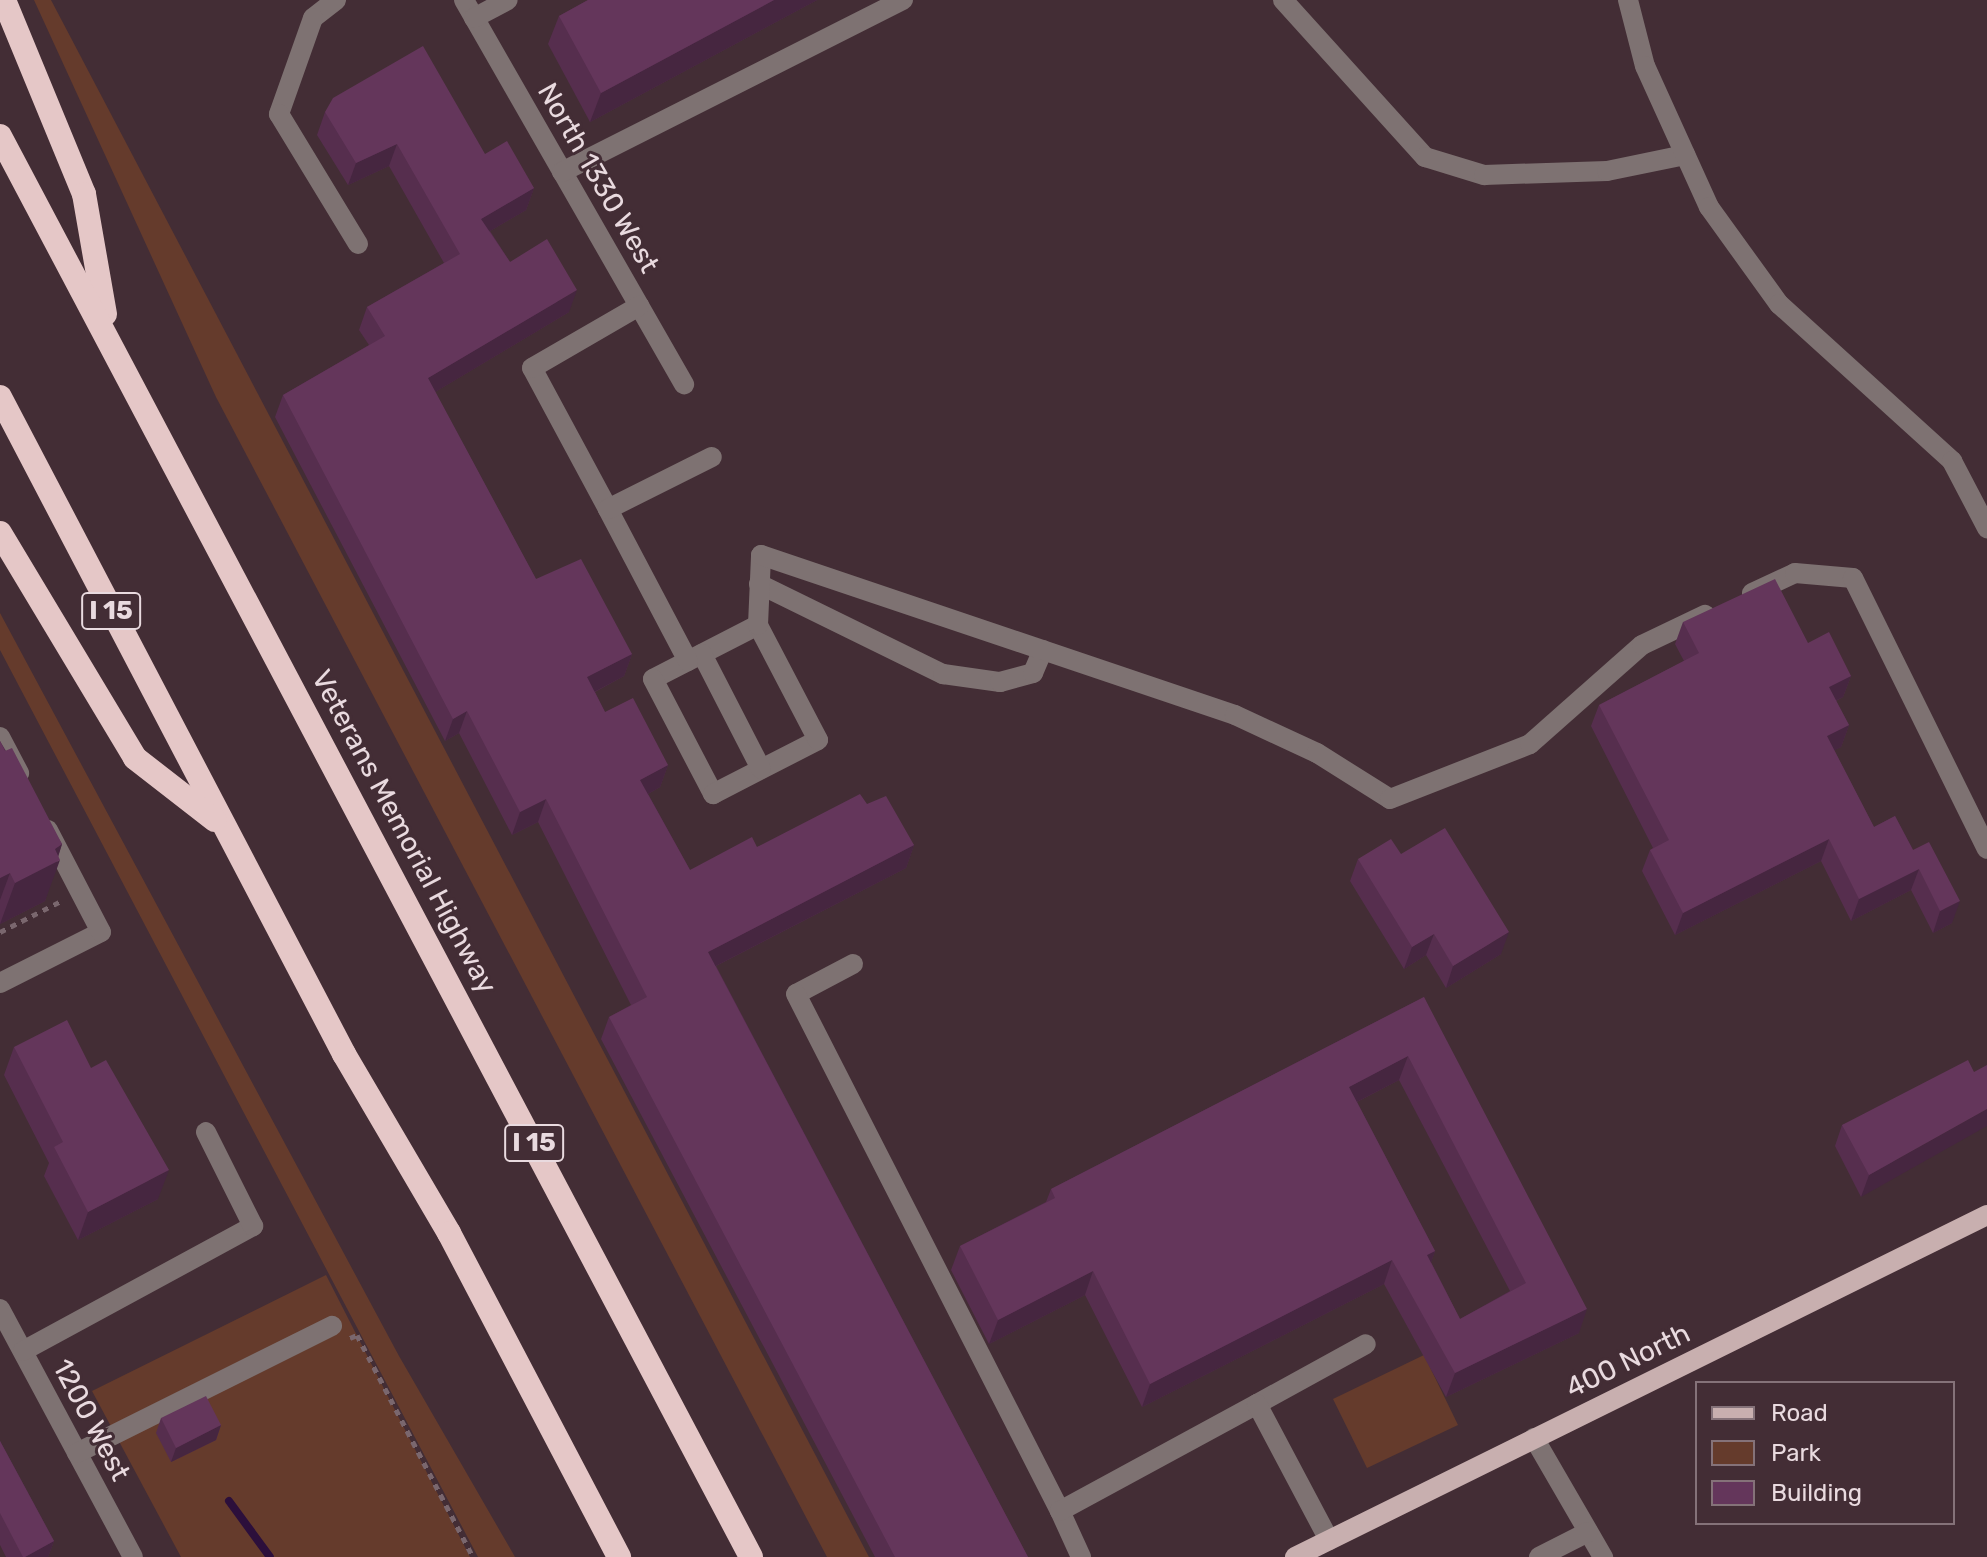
<!DOCTYPE html>
<style>
body{margin:0}
#map{position:relative;width:1987px;height:1557px;overflow:hidden;background:#432d35;font-family:Rubik,sans-serif}
div>[style]{position:absolute}
.green>*{inset:0;background:#653b2c}
.stream>*{height:8px;margin:-4px;padding:0 4px;transform-origin:4px;border-radius:4px;background:#2c0f3b}
.path>*{height:5px;margin-top:-2.5px;transform-origin:0;background:repeating-linear-gradient(90deg,#7a676e 0 6px,transparent 0 12px)}
.minor>*{height:20px;margin:-10px;padding:0 10px;transform-origin:10px;border-radius:10px;background:#7e7272}
.major>*{height:20px;margin:-10px;padding:0 10px;transform-origin:10px;border-radius:10px;background:#c8afaf}
.highway>*{height:24px;margin:-12px;padding:0 12px;transform-origin:12px;border-radius:12px;background:#e5c7c7}
.wall>*{inset:0;background:#562e4e}
.shaded-wall>*{inset:0;background:#462640}
.building>*{inset:0;background:#64365b}
span{translate:-50% -50%;white-space:nowrap;text-align:center;line-height:1.15;-webkit-text-stroke:6px #432d35;paint-order:stroke}
.shield-label span{padding:2px 6px;background:#432d35;border:2px solid;border-radius:6px;-webkit-text-stroke-width:0}
.shield-label{font-size:26px;color:#e9dadf;font-weight:700}
.street-label{font-size:28px;color:#e9dadf}
.legend{position:absolute;left:1695px;top:1381px;width:260px;height:144px;box-sizing:border-box;background:#432d35;border:2px solid #857279;margin:0;padding:10px 14px;list-style:none;font-size:24px;color:#e9dadf}
.legend li{display:flex;align-items:center;gap:16px;height:40px}
.legend b{width:40px;border:2px solid #857279}
</style>
<div id="map">
<div class="green">
<div style="clip-path:polygon(34px 0,51px 0,869px 1557px,827px 1557px,216px 397px)"></div>
<div style="clip-path:polygon(0 613px,399px 1356px,515px 1557px,478px 1557px,0 650px)"></div>
<div style="clip-path:polygon(326px 1275px,470px 1557px,181px 1557px,92px 1391px)"></div>
<div style="clip-path:polygon(1424px 1355px,1458px 1425px,1367px 1468px,1333px 1399px)"></div>
</div>
<div class="stream">
<div style="left:229px;top:1501px;width:69px;rotate:53.8deg"></div>
</div>
<div class="path">
<div style="left:0;top:932px;width:71px;rotate:-26.9deg"></div>
<div style="left:350px;top:1338px;width:8px;rotate:-23deg"></div>
<div style="left:357px;top:1335px;width:250px;rotate:62.4deg"></div>
</div>
<div class="minor">
<div style="left:336px;top:0;width:29px;rotate:142deg"></div>
<div style="left:313px;top:18px;width:102px;rotate:109.5deg"></div>
<div style="left:279px;top:114px;width:152px;rotate:58.7deg"></div>
<div style="left:464px;top:0;width:443px;rotate:60.2deg"></div>
<div style="left:1283px;top:0;width:212px;rotate:47.9deg"></div>
<div style="left:1425px;top:157px;width:62px;rotate:17deg"></div>
<div style="left:1484px;top:175px;width:123px;rotate:-1.9deg"></div>
<div style="left:1607px;top:171px;width:80px;rotate:-11.6deg"></div>
<div style="left:1628px;top:0;width:68px;rotate:75.6deg"></div>
<div style="left:1645px;top:66px;width:155px;rotate:65.6deg"></div>
<div style="left:1709px;top:207px;width:120px;rotate:54.2deg"></div>
<div style="left:1779px;top:304px;width:234px;rotate:42.2deg"></div>
<div style="left:1952px;top:461px;width:76px;rotate:62.4deg"></div>
<div style="left:474px;top:18px;width:38px;rotate:-28deg"></div>
<div style="left:562px;top:172px;width:382px;rotate:-26.8deg"></div>
<div style="left:608px;top:509px;width:160px;rotate:-118.3deg"></div>
<div style="left:532px;top:368px;width:124px;rotate:-30.1deg"></div>
<div style="left:759px;top:584px;width:205px;rotate:26.1deg"></div>
<div style="left:943px;top:674px;width:58px;rotate:8deg"></div>
<div style="left:1000px;top:682px;width:34px;rotate:-15deg"></div>
<div style="left:1033px;top:673px;width:25px;rotate:-67deg"></div>
<div style="left:1752px;top:593px;width:47px;rotate:-24.9deg"></div>
<div style="left:1795px;top:573px;width:58px;rotate:4.9deg"></div>
<div style="left:1853px;top:578px;width:302px;rotate:63.7deg"></div>
<div style="left:758px;top:625px;width:118px;rotate:152.8deg"></div>
<div style="left:653px;top:679px;width:130px;rotate:62.4deg"></div>
<div style="left:713px;top:794px;width:118px;rotate:-27.2deg"></div>
<div style="left:818px;top:740px;width:130px;rotate:-117.6deg"></div>
<div style="left:758px;top:625px;width:70px;rotate:-87.5deg"></div>
<div style="left:761px;top:555px;width:500px;rotate:18.65deg"></div>
<div style="left:1235px;top:715px;width:90px;rotate:24.9deg"></div>
<div style="left:1317px;top:753px;width:86px;rotate:32.2deg"></div>
<div style="left:1390px;top:799px;width:150px;rotate:-21.4deg"></div>
<div style="left:1530px;top:744px;width:149px;rotate:-41.5deg"></div>
<div style="left:1642px;top:645px;width:70px;rotate:-25.5deg"></div>
<div style="left:702px;top:654px;width:129px;rotate:62.8deg"></div>
<div style="left:688px;top:661px;width:172px;rotate:-117.8deg"></div>
<div style="left:608px;top:509px;width:116px;rotate:-26.6deg"></div>
<div style="left:0;top:737px;width:41px;rotate:62.2deg"></div>
<div style="left:853px;top:964px;width:64px;rotate:152.2deg"></div>
<div style="left:796px;top:994px;width:581px;rotate:62.95deg"></div>
<div style="left:0;top:983px;width:113px;rotate:-26.8deg"></div>
<div style="left:101px;top:932px;width:115px;rotate:-117.5deg"></div>
<div style="left:0;top:1309px;width:281px;rotate:61.8deg"></div>
<div style="left:23px;top:1351px;width:262px;rotate:-28.5deg"></div>
<div style="left:253px;top:1226px;width:105px;rotate:-116.6deg"></div>
<div style="left:1257px;top:1404px;width:124px;rotate:-28.8deg"></div>
<div style="left:1534px;top:1438px;width:138px;rotate:59.9deg"></div>
<div style="left:77px;top:1453px;width:285px;rotate:-26.5deg"></div>
<div style="left:1081px;top:1557px;width:51px;rotate:-114.5deg"></div>
<div style="left:1060px;top:1511px;width:224px;rotate:-28.5deg"></div>
<div style="left:1257px;top:1404px;width:154px;rotate:62.1deg"></div>
<div style="left:1539px;top:1557px;width:55px;rotate:-27deg"></div>
</div>
<div class="major">
<div style="left:1295px;top:1557px;width:772px;rotate:-26.3deg"></div>
</div>
<div class="highway">
<div style="left:4px;top:0;width:210px;rotate:67.6deg"></div>
<div style="left:84px;top:194px;width:122px;rotate:80.1deg"></div>
<div style="left:0;top:136px;width:1607px;rotate:62.14deg"></div>
<div style="left:0;top:397px;width:742px;rotate:62.36deg"></div>
<div style="left:344px;top:1054px;width:208px;rotate:59.6deg"></div>
<div style="left:449px;top:1233px;width:366px;rotate:62.3deg"></div>
<div style="left:0;top:533px;width:262px;rotate:59deg"></div>
<div style="left:135px;top:758px;width:101px;rotate:37.8deg"></div>
</div>
<div class="wall">
<div style="clip-path:polygon(588px 0,817px 0,590px 122px,548px 44px,559px 16px)"></div>
<div style="clip-path:polygon(325px 112px,485px 154px,534px 188px,526px 210px,490px 231px,510px 262px,569px 312px,435px 392px,536px 579px,632px 654px,624px 676px,595px 692px,605px 712px,668px 765px,660px 787px,648px 794px,690px 870px,757px 847px,867px 804px,914px 845px,906px 868px,716px 966px,1028px 1557px,875px 1557px,601px 1039px,609px 1017px,631px 1005px,538px 822px,512px 835px,459px 733px,445px 741px,275px 417px,283px 395px,369px 345px,359px 330px,367px 307px,444px 263px,389px 166px,348px 185px,317px 135px)"></div>
<div style="clip-path:polygon(1683px 622px,1808px 643px,1851px 676px,1843px 697px,1836px 701px,1849px 725px,1841px 747px,1834px 750px,1874px 827px,1895px 816px,1952px 923px,1933px 933px,1911px 890px,1851px 921px,1821px 861px,1675px 935px,1642px 871px,1650px 850px,1653px 848px,1591px 726px,1599px 705px,1684px 661px,1675px 644px)"></div>
<div style="clip-path:polygon(0 741px,62px 844px,45px 901px,0 924px)"></div>
<div style="clip-path:polygon(1401px 854px,1501px 954px,1446px 988px,1426px 955px,1404px 969px,1350px 881px,1358px 859px)"></div>
<div style="clip-path:polygon(evenodd,1424px 997px,1579px 1333px,1446px 1397px,1384px 1284px,1142px 1407px,1085px 1295px,989px 1344px,951px 1270px,960px 1246px,1046px 1202px,1051px 1189px,1424px 997px,1399px 1080px,1510px 1291px,1460px 1319px,1431px 1262px,1435px 1251px,1357px 1102px,1399px 1080px)"></div>
<div style="clip-path:polygon(14px 1047px,91px 1068px,158px 1199px,78px 1240px,44px 1176px,49px 1163px,4px 1075px)"></div>
<div style="clip-path:polygon(1974px 1072px,1861px 1197px,1835px 1146px,1842px 1125px)"></div>
<div style="clip-path:polygon(161px 1418px,221px 1425px,216px 1440px,171px 1462px,156px 1433px)"></div>
<div style="clip-path:polygon(0 1441px,54px 1541px,48px 1557px,6px 1557px,0 1545px)"></div>
</div>
<div class="shaded-wall">
<div style="clip-path:polygon(774px 0,817px 0,590px 122px,601px 93px)"></div>
<div style="clip-path:polygon(397px 144px,389px 166px,348px 185px,356px 163px)"></div>
<div style="clip-path:polygon(534px 188px,526px 210px,473px 241px,481px 219px)"></div>
<div style="clip-path:polygon(577px 290px,569px 312px,420px 401px,428px 378px)"></div>
<div style="clip-path:polygon(632px 654px,624px 676px,579px 700px,587px 677px)"></div>
<div style="clip-path:polygon(1851px 676px,1843px 697px,1821px 708px,1829px 687px)"></div>
<div style="clip-path:polygon(467px 711px,459px 733px,445px 741px,453px 719px)"></div>
<div style="clip-path:polygon(1849px 725px,1841px 747px,1819px 758px,1827px 736px)"></div>
<div style="clip-path:polygon(668px 765px,660px 787px,632px 803px,640px 780px)"></div>
<div style="clip-path:polygon(546px 799px,538px 822px,512px 835px,520px 812px)"></div>
<div style="clip-path:polygon(1829px 839px,1821px 861px,1675px 935px,1683px 913px)"></div>
<div style="clip-path:polygon(62px 844px,56px 862px,60px 860px,45px 901px,0 924px,15px 883px,55px 849px)"></div>
<div style="clip-path:polygon(914px 845px,906px 868px,700px 974px,708px 952px)"></div>
<div style="clip-path:polygon(1919px 869px,1911px 890px,1851px 921px,1859px 899px)"></div>
<div style="clip-path:polygon(10px 873px,0 900px,0 878px)"></div>
<div style="clip-path:polygon(1960px 901px,1952px 923px,1933px 933px,1940px 911px)"></div>
<div style="clip-path:polygon(1509px 932px,1501px 954px,1446px 988px,1453px 966px)"></div>
<div style="clip-path:polygon(1434px 934px,1426px 955px,1404px 969px,1412px 947px)"></div>
<div style="clip-path:polygon(1408px 1056px,1399px 1080px,1341px 1110px,1349px 1087px)"></div>
<div style="clip-path:polygon(1987px 1109px,1987px 1126px,1861px 1197px,1869px 1175px)"></div>
<div style="clip-path:polygon(169px 1170px,158px 1199px,78px 1240px,88px 1212px)"></div>
<div style="clip-path:polygon(1435px 1251px,1427px 1275px,1427px 1255px)"></div>
<div style="clip-path:polygon(1392px 1260px,1384px 1284px,1142px 1407px,1150px 1384px)"></div>
<div style="clip-path:polygon(1093px 1271px,1085px 1295px,989px 1344px,998px 1320px)"></div>
<div style="clip-path:polygon(1587px 1309px,1579px 1333px,1446px 1397px,1455px 1373px)"></div>
<div style="clip-path:polygon(221px 1425px,216px 1440px,171px 1462px,176px 1448px)"></div>
<div style="clip-path:polygon(54px 1541px,48px 1557px,25px 1557px)"></div>
</div>
<div class="building">
<div style="clip-path:polygon(588px 0,774px 0,601px 93px,559px 16px)"></div>
<div style="clip-path:polygon(423px 46px,485px 154px,507px 141px,534px 188px,481px 219px,510px 262px,547px 239px,577px 290px,428px 378px,536px 579px,581px 559px,632px 654px,587px 677px,605px 712px,633px 698px,668px 765px,640px 780px,690px 870px,752px 837px,757px 847px,860px 794px,867px 804px,886px 796px,914px 845px,708px 952px,1028px 1557px,895px 1557px,609px 1017px,647px 997px,546px 799px,520px 812px,467px 711px,453px 719px,283px 395px,385px 336px,367px 307px,460px 254px,397px 144px,356px 163px,325px 112px,333px 98px)"></div>
<div style="clip-path:polygon(1775px 579px,1808px 643px,1829px 632px,1851px 676px,1829px 687px,1849px 725px,1827px 736px,1874px 827px,1895px 816px,1913px 850px,1929px 842px,1960px 901px,1940px 911px,1919px 869px,1859px 899px,1829px 839px,1683px 913px,1650px 850px,1669px 840px,1599px 705px,1699px 653px,1683px 622px)"></div>
<div style="clip-path:polygon(0 741px,5px 751px,12px 748px,62px 844px,55px 849px,60px 860px,15px 883px,10px 873px,0 878px)"></div>
<div style="clip-path:polygon(1445px 828px,1509px 932px,1453px 966px,1434px 934px,1412px 947px,1358px 859px,1391px 839px,1401px 854px)"></div>
<div style="clip-path:polygon(evenodd,1424px 997px,1587px 1309px,1455px 1373px,1392px 1260px,1150px 1384px,1093px 1271px,998px 1320px,960px 1246px,1055px 1198px,1051px 1189px,1424px 997px,1408px 1056px,1526px 1283px,1460px 1319px,1427px 1255px,1435px 1251px,1349px 1087px,1408px 1056px)"></div>
<div style="clip-path:polygon(67px 1020px,91px 1068px,106px 1060px,169px 1170px,88px 1212px,54px 1147px,63px 1142px,14px 1047px)"></div>
<div style="clip-path:polygon(1968px 1060px,1974px 1072px,1987px 1065px,1987px 1109px,1869px 1175px,1842px 1125px)"></div>
<div style="clip-path:polygon(206px 1396px,221px 1425px,176px 1448px,161px 1418px)"></div>
<div style="clip-path:polygon(0 1441px,54px 1541px,25px 1557px,23px 1557px,0 1513px)"></div>
</div>
<div class="shield-label">
<span style="left:111px;top:611px">I 15</span>
<span style="left:534px;top:1143px">I 15</span>
</div>
<div class="street-label">
<span style="left:598px;top:178px;rotate:60deg">North 1330 West</span>
<span style="left:404px;top:832px;rotate:62deg">Veterans Memorial Highway</span>
<span style="left:1628px;top:1361px;rotate:-26deg">400 North</span>
<span style="left:91px;top:1420px;rotate:62deg">1200 West</span>
</div>
<ul class="legend">
<li><b style="height:10px;background:#c8afaf"></b>Road</li>
<li><b style="height:22px;background:#653b2c"></b>Park</li>
<li><b style="height:22px;background:#64365b"></b>Building</li>
</ul>
</div>
